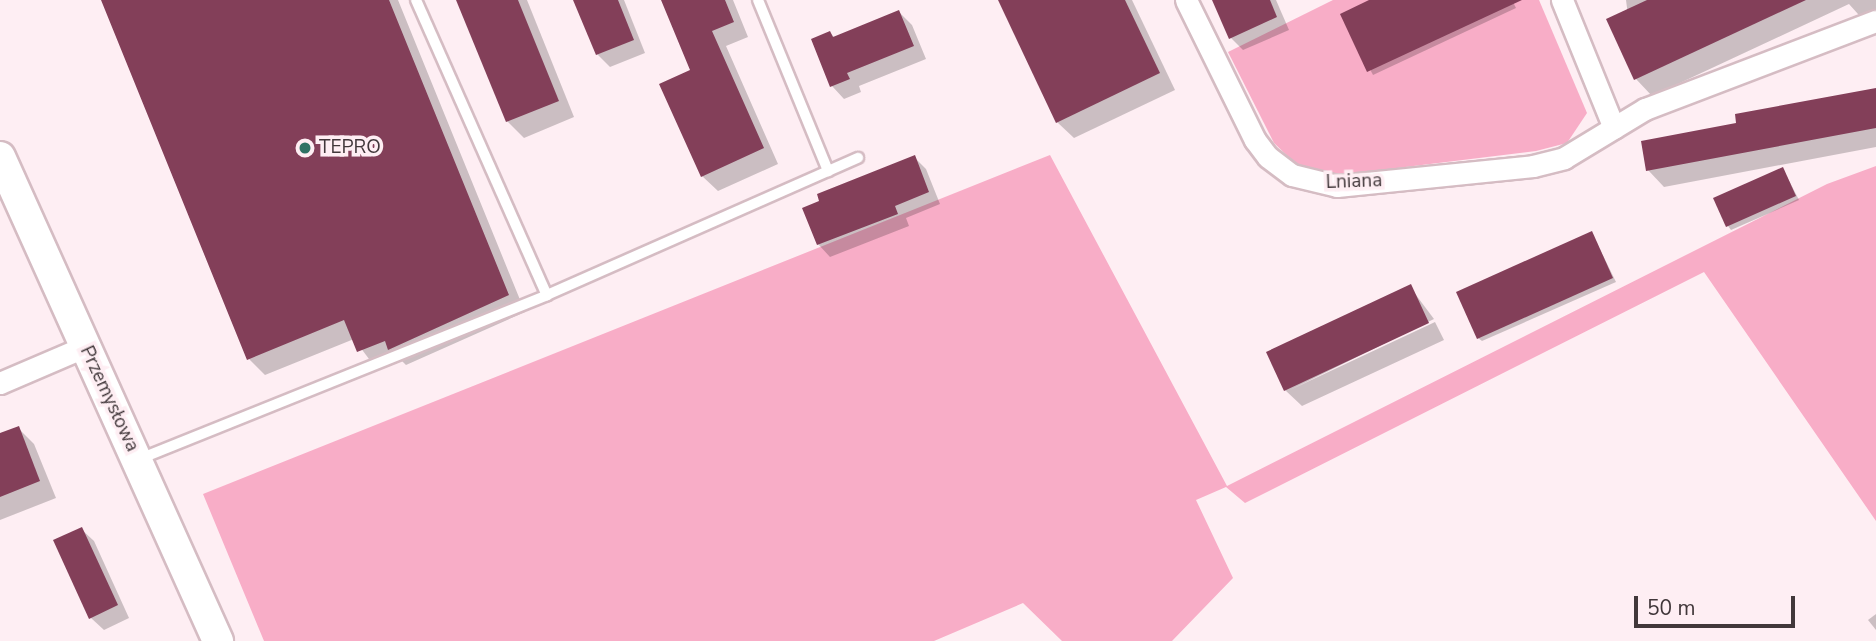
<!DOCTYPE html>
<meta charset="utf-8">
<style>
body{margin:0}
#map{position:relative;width:1876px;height:641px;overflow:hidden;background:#feeef3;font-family:"Nunito Sans",sans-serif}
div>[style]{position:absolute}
.green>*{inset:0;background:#f8adc7}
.shadow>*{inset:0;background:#0003}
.building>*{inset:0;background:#833f59}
.roads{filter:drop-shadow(2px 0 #d5bcc3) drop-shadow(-2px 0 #d5bcc3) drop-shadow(0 2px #d5bcc3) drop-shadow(0 -2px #d5bcc3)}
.lane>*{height:10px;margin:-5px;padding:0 5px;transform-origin:5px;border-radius:5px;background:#fff}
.street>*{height:21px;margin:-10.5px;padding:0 10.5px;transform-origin:10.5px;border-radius:10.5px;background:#fff}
.secondary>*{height:30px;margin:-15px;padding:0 15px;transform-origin:15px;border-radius:15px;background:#fff}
.dots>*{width:19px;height:19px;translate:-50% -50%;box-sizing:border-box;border:4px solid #feeef3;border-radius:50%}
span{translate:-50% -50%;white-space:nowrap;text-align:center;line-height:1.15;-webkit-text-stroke:7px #feeef3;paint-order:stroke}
.poi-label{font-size:19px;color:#41373a}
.left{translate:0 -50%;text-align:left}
.street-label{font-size:19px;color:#41373a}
.scale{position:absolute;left:1634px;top:596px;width:161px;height:32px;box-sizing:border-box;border:4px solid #41373a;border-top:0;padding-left:9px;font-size:21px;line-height:24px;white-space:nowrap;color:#41373a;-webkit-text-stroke:5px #feeef3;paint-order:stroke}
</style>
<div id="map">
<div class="green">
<div style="clip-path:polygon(1333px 0,1539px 0,1587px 113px,1567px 143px,1536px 151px,1332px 176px,1302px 170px,1274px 143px,1228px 52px)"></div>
<div style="clip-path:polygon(1050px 155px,1227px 486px,1827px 184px,1876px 166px,1876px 521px,1704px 272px,1245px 503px,1226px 487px,1196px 500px,1233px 578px,1172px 641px,1062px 641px,1023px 603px,934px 641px,264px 641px,203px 494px)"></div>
</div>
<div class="shadow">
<div style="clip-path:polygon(103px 0,398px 0,525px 312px,406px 365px,399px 358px,375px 367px,354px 339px,265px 375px,249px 359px)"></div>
<div style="clip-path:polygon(458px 0,527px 0,574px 117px,524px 138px,507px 121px)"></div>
<div style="clip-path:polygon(575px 0,624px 0,645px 53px,610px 67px,597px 54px)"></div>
<div style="clip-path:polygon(663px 0,733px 0,748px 37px,726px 46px,778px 164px,718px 191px,702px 176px,692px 71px)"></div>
<div style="clip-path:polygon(999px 0,1132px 0,1175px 90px,1074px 138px,1057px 122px)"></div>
<div style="clip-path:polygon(1214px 0,1276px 0,1289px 30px,1243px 50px,1231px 38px)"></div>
<div style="clip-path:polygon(1374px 0,1512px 0,1516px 8px,1373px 75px,1342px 15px)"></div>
<div style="clip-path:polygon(1626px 0,1876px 0,1876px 18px,1866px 23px,1849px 4px,1652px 96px,1636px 79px)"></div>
<div style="clip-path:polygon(899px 12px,912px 25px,926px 59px,859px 86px,861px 92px,844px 99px,832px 86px,830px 33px,835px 38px)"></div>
<div style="clip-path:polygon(1876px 89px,1876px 147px,1664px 187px,1648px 170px,1738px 124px)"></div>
<div style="clip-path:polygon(914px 157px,926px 169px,940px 204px,906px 218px,909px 226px,830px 257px,818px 244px)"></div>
<div style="clip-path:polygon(1783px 169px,1799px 200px,1731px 230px,1728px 226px)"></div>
<div style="clip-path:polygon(1592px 233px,1616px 282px,1482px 341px,1478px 338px)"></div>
<div style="clip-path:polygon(1410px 287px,1434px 319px,1290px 390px,1435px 322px,1444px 340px,1302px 406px,1285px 390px)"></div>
<div style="clip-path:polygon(18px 428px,34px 444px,56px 498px,0 520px,0 435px)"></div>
<div style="clip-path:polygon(81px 529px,94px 541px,129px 618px,104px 630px,91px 618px)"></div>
<div style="clip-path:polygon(1876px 614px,1876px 630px,1868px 620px)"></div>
</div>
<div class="building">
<div style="clip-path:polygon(101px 0,389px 0,509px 295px,388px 350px,385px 341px,357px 352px,344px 320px,247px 360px)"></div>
<div style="clip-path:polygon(456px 0,518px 0,559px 101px,506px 122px)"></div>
<div style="clip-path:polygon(573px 0,618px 0,634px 40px,596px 55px)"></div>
<div style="clip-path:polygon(661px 0,725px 0,734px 22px,712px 31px,764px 148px,701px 177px,659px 84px,690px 70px)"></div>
<div style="clip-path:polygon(998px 0,1125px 0,1160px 73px,1056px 123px)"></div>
<div style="clip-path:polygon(1212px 0,1270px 0,1277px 17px,1229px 39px)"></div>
<div style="clip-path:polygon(1369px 0,1522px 0,1367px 72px,1340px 14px)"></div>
<div style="clip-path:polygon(1647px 0,1806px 0,1634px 80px,1606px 19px)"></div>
<div style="clip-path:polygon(899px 10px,914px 46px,847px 73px,850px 79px,830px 87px,811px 39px,830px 31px,833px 37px)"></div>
<div style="clip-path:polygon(1876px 88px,1876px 128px,1646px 171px,1641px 141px,1736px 123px,1735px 114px)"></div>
<div style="clip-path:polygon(915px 155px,929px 192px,895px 206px,898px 214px,817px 245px,802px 208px,819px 201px,817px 194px)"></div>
<div style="clip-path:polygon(1783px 167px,1796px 196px,1726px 227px,1713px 198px)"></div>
<div style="clip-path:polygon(1592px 231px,1613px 278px,1477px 339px,1456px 292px)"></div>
<div style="clip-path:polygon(1411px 284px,1429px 323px,1284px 391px,1266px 352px)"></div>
<div style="clip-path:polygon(19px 426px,40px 481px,0 497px,0 433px)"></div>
<div style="clip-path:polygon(82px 527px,118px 605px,89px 619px,53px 540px)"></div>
</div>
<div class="roads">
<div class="lane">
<div style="left:416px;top:0;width:323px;rotate:66.1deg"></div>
<div style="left:758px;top:0;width:185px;rotate:67.7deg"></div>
<div style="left:137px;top:460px;width:442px;rotate:-21.9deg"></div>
<div style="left:547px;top:295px;width:340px;rotate:-23.8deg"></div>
</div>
<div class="street">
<div style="left:1186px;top:0;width:156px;rotate:63.8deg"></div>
<div style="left:1255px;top:140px;width:21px;rotate:53deg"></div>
<div style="left:1268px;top:157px;width:30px;rotate:37deg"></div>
<div style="left:1292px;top:175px;width:46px;rotate:13.7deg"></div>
<div style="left:1337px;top:186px;width:197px;rotate:-5.8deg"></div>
<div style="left:1533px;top:166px;width:32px;rotate:-14deg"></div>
<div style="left:1564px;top:158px;width:95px;rotate:-31.2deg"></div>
<div style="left:1645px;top:109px;width:247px;rotate:-20.9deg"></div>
<div style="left:1562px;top:0;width:138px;rotate:67.9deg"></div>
<div style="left:0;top:383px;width:91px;rotate:-23.2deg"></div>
</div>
<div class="secondary">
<div style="left:0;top:157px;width:531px;rotate:65.75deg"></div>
</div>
</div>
<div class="dots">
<div style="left:305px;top:148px;background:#2f7264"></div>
</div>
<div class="poi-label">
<span class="left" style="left:319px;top:148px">TEPRO</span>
</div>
<div class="street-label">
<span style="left:1354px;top:182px;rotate:-2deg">Lniana</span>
<span style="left:109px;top:399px;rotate:65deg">Przemysłowa</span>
</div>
<div class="scale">50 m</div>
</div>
